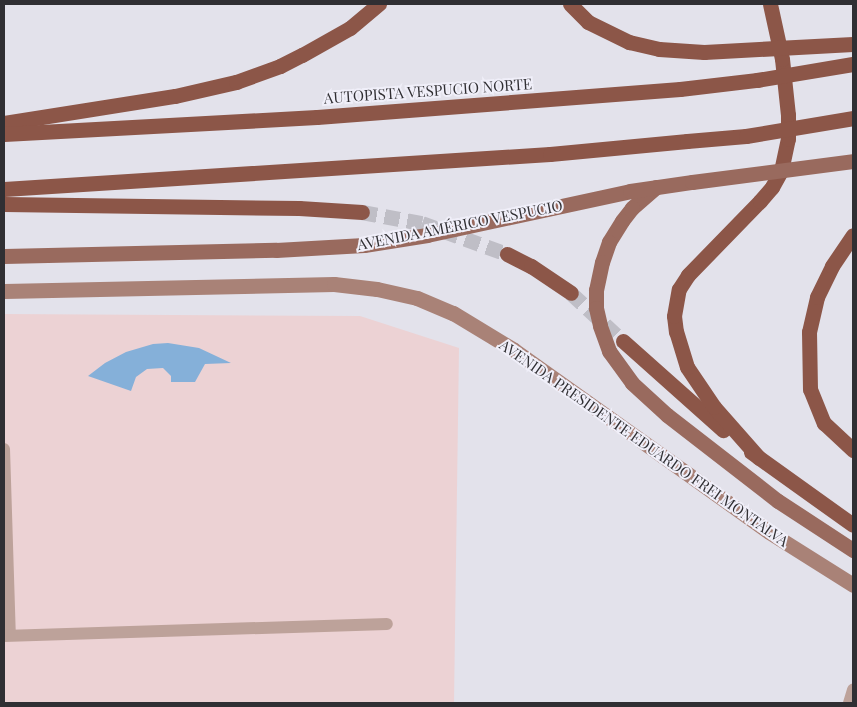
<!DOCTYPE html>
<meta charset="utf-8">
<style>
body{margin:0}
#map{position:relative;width:857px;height:707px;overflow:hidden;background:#e3e2eb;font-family:"Playfair Display",serif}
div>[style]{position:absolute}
.industrial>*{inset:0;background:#ecd2d4}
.water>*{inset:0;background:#85b0d9}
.highway-tunnel>*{height:15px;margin-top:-7.5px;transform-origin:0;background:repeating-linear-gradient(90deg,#bfbec6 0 15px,transparent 0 23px)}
.lane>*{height:12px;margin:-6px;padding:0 6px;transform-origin:6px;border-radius:6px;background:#bda29a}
.secondary>*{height:15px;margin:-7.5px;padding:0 7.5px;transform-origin:7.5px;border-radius:7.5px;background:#a98277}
.primary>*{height:15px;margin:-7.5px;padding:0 7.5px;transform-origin:7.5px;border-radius:7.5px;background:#996a5e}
.highway>*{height:15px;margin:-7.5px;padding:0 7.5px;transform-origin:7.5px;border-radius:7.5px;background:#8c5648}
.primary-bridge>*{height:15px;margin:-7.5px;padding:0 7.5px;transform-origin:7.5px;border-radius:7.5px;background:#996a5e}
.highway-bridge>*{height:15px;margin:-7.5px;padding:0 7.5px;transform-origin:7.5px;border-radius:7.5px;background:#8c5648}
span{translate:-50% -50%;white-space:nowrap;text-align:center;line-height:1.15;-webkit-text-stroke:4px #f0eff9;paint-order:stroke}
.street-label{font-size:15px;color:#302f33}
.frame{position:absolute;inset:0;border:5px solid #302f33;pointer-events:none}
</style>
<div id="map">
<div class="industrial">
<div style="clip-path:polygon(4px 314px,360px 316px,459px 348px,454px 703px,4px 703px)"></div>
</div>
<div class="water">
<div style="clip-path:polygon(168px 343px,199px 348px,231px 363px,205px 364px,195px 382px,171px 382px,171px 376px,163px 368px,147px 369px,136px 377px,131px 391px,88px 376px,105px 363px,126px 352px,153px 344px)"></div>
</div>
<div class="highway-tunnel">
<div style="left:362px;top:212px;width:61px;rotate:10.4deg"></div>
<div style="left:422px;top:223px;width:90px;rotate:20deg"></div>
<div style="left:571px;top:293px;width:71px;rotate:42.7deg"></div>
</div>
<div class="lane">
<div style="left:4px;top:449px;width:186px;rotate:88.2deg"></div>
<div style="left:4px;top:636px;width:383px;rotate:-1.8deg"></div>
<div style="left:849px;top:703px;width:14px;rotate:-73deg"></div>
</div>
<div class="secondary">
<div style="left:4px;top:291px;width:330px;rotate:-1.2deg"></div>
<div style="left:334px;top:284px;width:43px;rotate:6.6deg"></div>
<div style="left:377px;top:289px;width:41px;rotate:12.7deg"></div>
<div style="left:417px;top:298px;width:39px;rotate:23deg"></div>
<div style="left:453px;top:313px;width:71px;rotate:31.2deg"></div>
<div style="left:514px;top:350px;width:313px;rotate:35.5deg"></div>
<div style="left:769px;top:532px;width:99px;rotate:32.2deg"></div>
</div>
<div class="primary">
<div style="left:656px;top:187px;width:32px;rotate:139deg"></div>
<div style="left:632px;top:208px;width:16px;rotate:128deg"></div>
<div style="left:622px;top:221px;width:25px;rotate:122deg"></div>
<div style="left:609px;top:242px;width:21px;rotate:109deg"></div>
<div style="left:602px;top:262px;width:29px;rotate:102deg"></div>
<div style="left:596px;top:290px;width:18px;rotate:90deg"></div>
<div style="left:596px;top:308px;width:18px;rotate:77deg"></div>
<div style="left:600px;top:326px;width:27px;rotate:70deg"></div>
<div style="left:609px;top:351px;width:39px;rotate:54deg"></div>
<div style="left:632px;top:383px;width:47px;rotate:42.4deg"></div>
<div style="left:667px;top:415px;width:140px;rotate:37.8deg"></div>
<div style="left:778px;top:501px;width:90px;rotate:33.2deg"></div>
<div style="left:4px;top:256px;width:272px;rotate:-1.3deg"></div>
<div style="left:276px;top:250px;width:88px;rotate:-3.3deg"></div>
<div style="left:364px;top:245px;width:64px;rotate:-9deg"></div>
<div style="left:427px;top:235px;width:208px;rotate:-12.2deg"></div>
<div style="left:630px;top:191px;width:63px;rotate:-8.3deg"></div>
</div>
<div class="highway">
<div style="left:570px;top:4px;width:25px;rotate:45deg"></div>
<div style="left:588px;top:22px;width:46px;rotate:26deg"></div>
<div style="left:4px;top:123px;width:173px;rotate:-9deg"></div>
<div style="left:175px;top:96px;width:63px;rotate:-12.9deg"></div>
<div style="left:236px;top:82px;width:47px;rotate:-20deg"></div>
<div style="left:280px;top:66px;width:25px;rotate:-27deg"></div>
<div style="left:302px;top:55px;width:55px;rotate:-29.4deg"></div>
<div style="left:350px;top:28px;width:38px;rotate:-40deg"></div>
<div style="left:4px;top:134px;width:313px;rotate:-3.1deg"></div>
<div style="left:317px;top:117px;width:364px;rotate:-4.4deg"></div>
<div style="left:4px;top:189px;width:547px;rotate:-3.67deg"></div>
<div style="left:550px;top:154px;width:138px;rotate:-5.4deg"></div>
<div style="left:4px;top:204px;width:295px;rotate:0.8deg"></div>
<div style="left:299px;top:208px;width:63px;rotate:3.6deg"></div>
<div style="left:507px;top:254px;width:27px;rotate:27deg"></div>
<div style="left:531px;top:266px;width:48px;rotate:34deg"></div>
<div style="left:623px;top:341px;width:134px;rotate:41.7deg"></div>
<div style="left:810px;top:389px;width:37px;rotate:68deg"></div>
<div style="left:824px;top:423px;width:40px;rotate:43deg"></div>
<div style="left:751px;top:452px;width:125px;rotate:35.6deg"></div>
<div style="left:759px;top:458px;width:68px;rotate:-131.4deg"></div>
<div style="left:714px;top:407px;width:48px;rotate:-124deg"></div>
<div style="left:687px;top:367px;width:37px;rotate:-107deg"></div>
<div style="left:676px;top:332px;width:16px;rotate:-97deg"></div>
<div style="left:674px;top:316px;width:27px;rotate:-80deg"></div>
<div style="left:679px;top:289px;width:17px;rotate:-57deg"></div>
<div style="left:688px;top:275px;width:103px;rotate:-45.8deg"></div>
<div style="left:760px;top:201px;width:18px;rotate:-49deg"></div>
<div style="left:772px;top:187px;width:18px;rotate:-61deg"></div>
<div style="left:781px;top:171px;width:33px;rotate:-78deg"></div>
<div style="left:788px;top:139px;width:24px;rotate:-90deg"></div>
<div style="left:788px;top:115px;width:56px;rotate:-96.1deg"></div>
<div style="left:782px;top:59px;width:56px;rotate:-102.3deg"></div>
</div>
<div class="primary-bridge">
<div style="left:692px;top:182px;width:162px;rotate:-7.4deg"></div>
</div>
<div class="highway-bridge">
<div style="left:629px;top:42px;width:31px;rotate:13deg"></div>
<div style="left:659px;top:49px;width:45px;rotate:3.8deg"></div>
<div style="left:704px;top:52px;width:149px;rotate:-3.1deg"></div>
<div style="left:680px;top:89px;width:78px;rotate:-6.7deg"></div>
<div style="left:757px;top:80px;width:97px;rotate:-9.5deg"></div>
<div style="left:687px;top:141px;width:59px;rotate:-4.8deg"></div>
<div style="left:746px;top:136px;width:109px;rotate:-9.5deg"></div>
<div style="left:810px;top:389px;width:57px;rotate:-91deg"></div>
<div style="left:809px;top:332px;width:36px;rotate:-77deg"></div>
<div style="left:817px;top:297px;width:34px;rotate:-64deg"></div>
<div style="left:832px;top:266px;width:37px;rotate:-56deg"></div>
</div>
<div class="street-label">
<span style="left:428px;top:91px;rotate:-4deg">AUTOPISTA VESPUCIO NORTE</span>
<span style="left:460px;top:225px;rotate:-11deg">AVENIDA AMÉRICO VESPUCIO</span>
<span style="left:644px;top:443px;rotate:35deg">AVENIDA PRESIDENTE EDUARDO FREI MONTALVA</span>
</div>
<div class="frame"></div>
</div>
